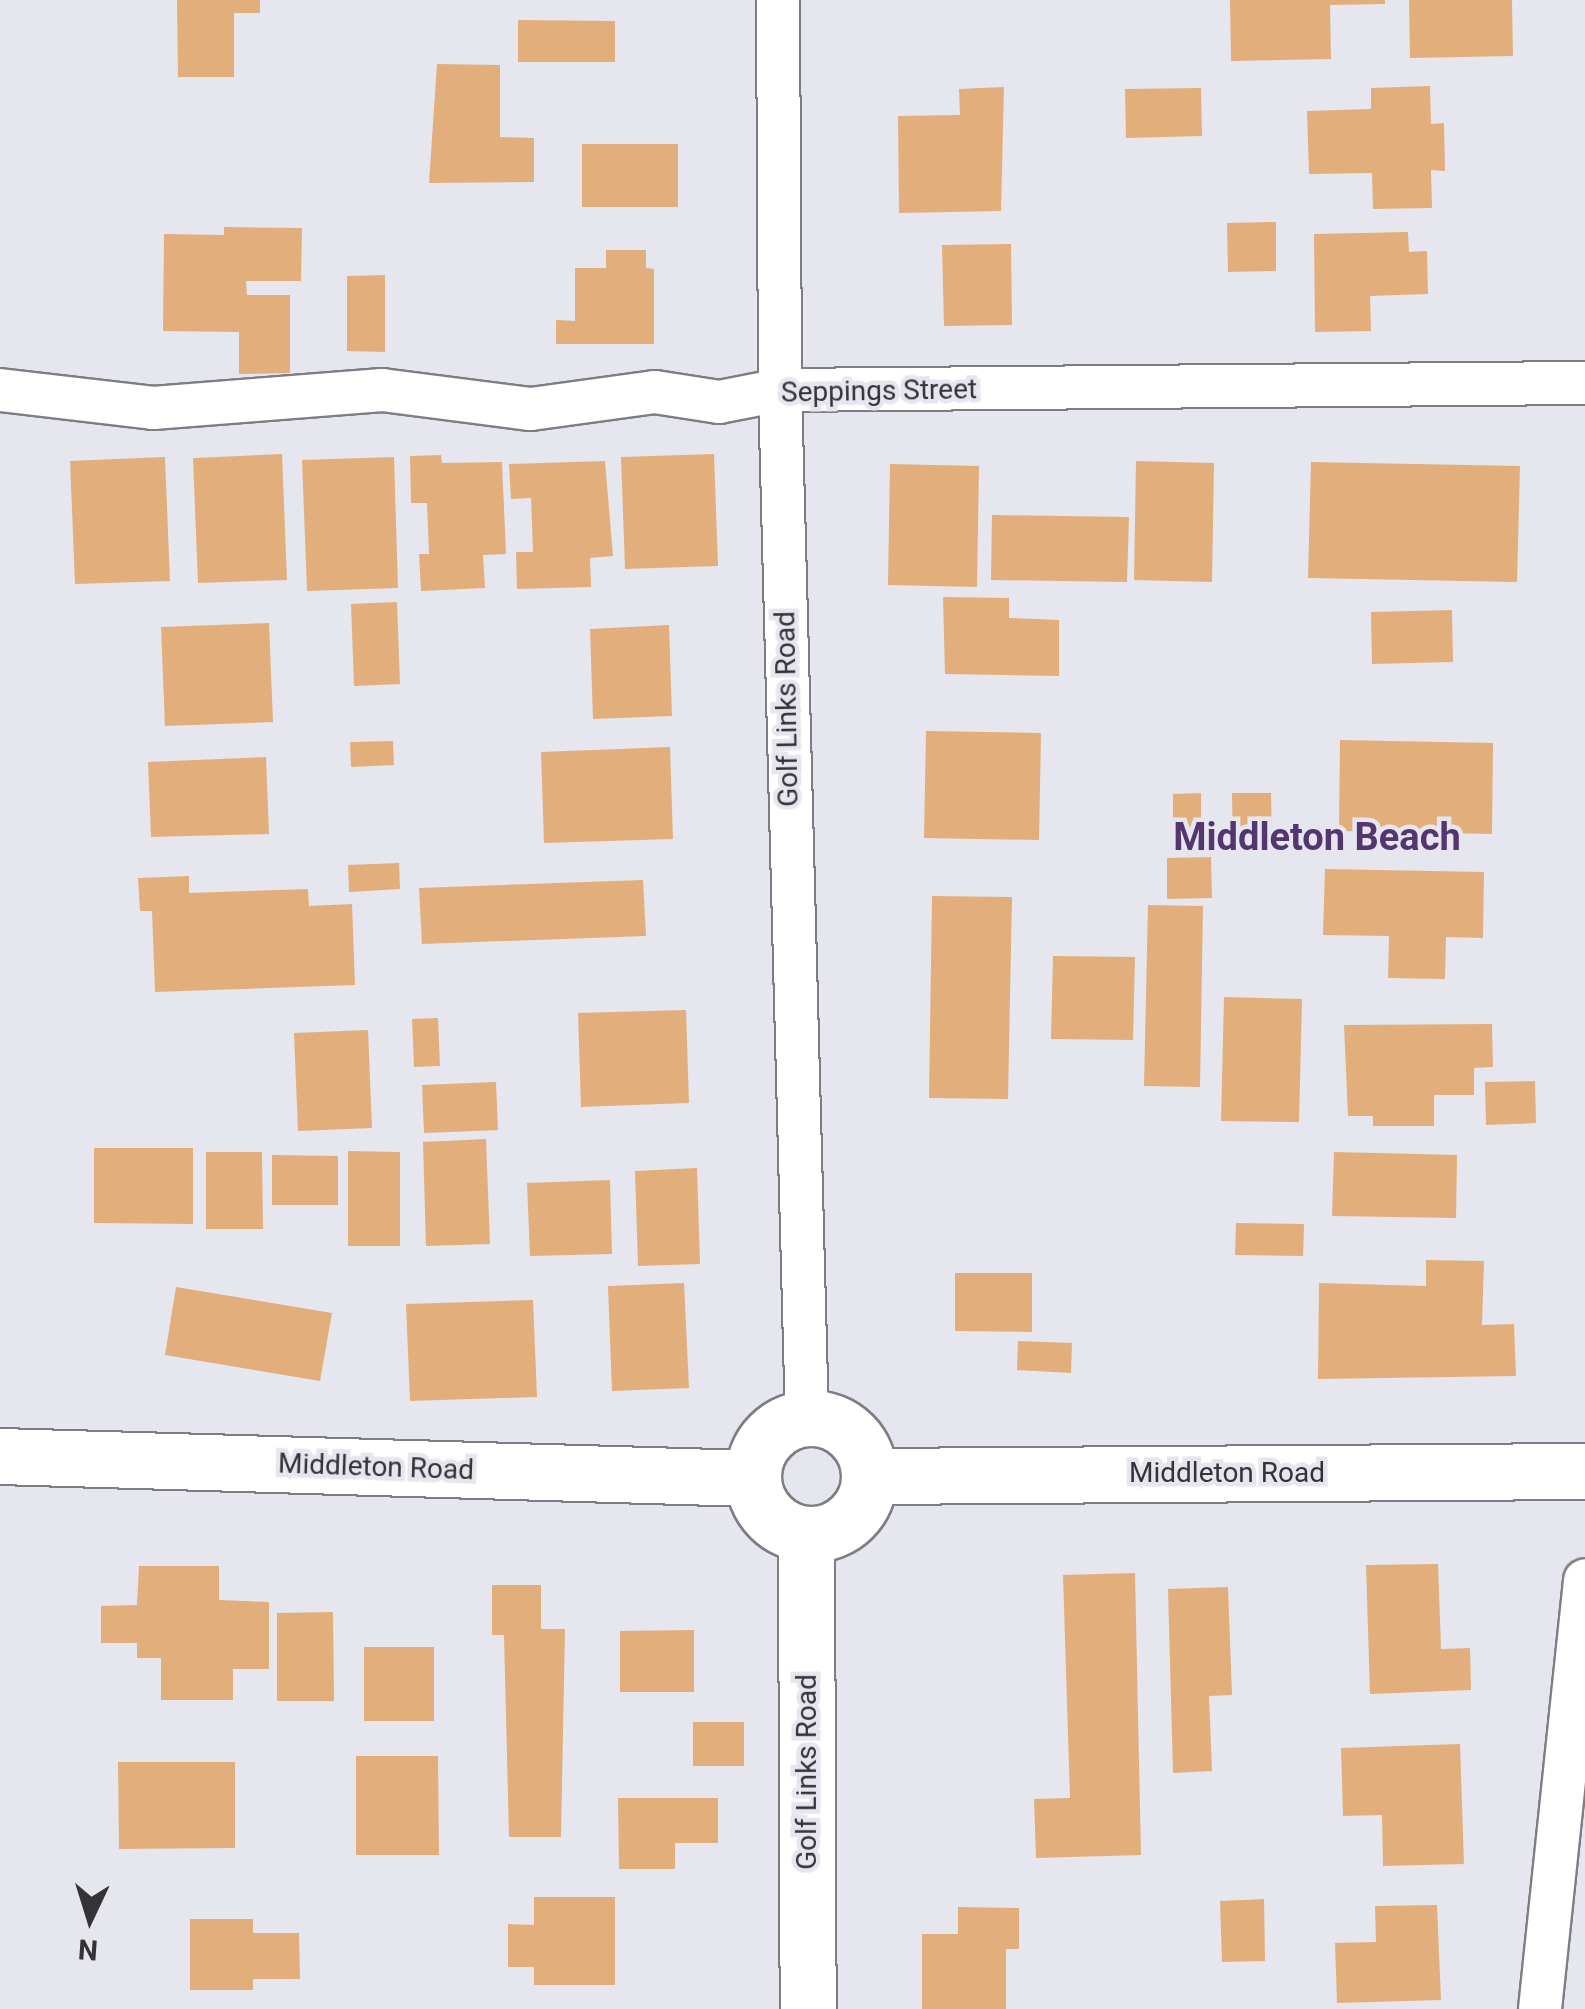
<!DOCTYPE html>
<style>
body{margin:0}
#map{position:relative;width:1585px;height:2009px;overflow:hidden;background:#e6e6ef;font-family:Roboto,sans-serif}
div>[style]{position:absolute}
.building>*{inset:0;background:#e2ae7c}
.roads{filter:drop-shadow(2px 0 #7d7d85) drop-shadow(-2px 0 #7d7d85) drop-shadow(0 2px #7d7d85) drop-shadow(0 -2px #7d7d85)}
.minor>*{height:42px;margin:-21px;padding:0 21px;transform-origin:21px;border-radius:21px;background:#fff}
.secondary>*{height:55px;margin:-27.5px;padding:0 27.5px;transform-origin:27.5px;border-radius:27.5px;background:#fff}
.secondary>.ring{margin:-27.5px;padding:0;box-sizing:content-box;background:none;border:55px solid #fff;border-radius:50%}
span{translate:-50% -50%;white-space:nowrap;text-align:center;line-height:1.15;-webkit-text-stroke:9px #e6e6ef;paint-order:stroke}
.street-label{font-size:28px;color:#343437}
.district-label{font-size:38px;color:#54356f;font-weight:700}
.north{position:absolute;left:40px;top:1869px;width:100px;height:100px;-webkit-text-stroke:8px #e6e6ef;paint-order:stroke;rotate:184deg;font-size:28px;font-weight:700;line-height:40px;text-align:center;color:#343437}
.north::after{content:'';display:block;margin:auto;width:35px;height:45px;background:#343437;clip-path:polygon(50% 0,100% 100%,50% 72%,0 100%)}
</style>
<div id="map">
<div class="building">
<div style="clip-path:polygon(177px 0,260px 0,260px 13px,234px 13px,234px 77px,178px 77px)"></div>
<div style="clip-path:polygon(1230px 0,1385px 0,1385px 4px,1330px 5px,1331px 59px,1231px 61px)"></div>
<div style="clip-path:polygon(1409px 0,1512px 0,1513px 56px,1410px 58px)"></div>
<div style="clip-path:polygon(518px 20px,615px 21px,615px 62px,518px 62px)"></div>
<div style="clip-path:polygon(437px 64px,500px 65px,500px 137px,534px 138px,534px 182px,429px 183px)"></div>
<div style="clip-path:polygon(1430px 86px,1431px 124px,1444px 123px,1445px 171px,1431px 170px,1432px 208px,1373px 209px,1372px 173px,1309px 174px,1307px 111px,1371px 109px,1371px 88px)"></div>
<div style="clip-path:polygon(1004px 87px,1001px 211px,899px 213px,898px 116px,960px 115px,959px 89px)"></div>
<div style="clip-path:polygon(1201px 88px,1202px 136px,1126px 138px,1125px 89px)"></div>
<div style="clip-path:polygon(582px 144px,678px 144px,678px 207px,582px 207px)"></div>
<div style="clip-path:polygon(1276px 222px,1276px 271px,1228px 272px,1227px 223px)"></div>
<div style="clip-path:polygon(224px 227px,302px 228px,301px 281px,246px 281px,247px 295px,290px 295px,290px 373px,239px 374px,239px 332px,163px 331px,164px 234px,224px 235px)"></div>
<div style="clip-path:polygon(1408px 232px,1409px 252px,1427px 251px,1428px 294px,1370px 296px,1371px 331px,1315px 332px,1314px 234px)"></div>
<div style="clip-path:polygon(1011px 244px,1012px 325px,944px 326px,942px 245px)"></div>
<div style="clip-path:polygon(606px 250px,646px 250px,646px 268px,654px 269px,654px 344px,556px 344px,556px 320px,575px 321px,575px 268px,606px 268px)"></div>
<div style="clip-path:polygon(385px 275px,385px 352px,347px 351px,347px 276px)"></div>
<div style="clip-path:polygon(282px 454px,287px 580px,198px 583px,193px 458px)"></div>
<div style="clip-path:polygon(714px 454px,718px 566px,625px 569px,621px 457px)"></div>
<div style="clip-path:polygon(441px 455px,442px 463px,502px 462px,506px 554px,483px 555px,485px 588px,421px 591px,419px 554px,429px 554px,427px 503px,411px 503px,410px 456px)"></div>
<div style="clip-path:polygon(165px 457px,170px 581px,75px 584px,70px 461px)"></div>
<div style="clip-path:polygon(394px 457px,398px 588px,307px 591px,302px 460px)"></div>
<div style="clip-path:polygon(605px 461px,613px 556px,590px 558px,591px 587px,517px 589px,516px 552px,533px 552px,531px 498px,511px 499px,509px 464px)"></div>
<div style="clip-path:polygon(1136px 461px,1214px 463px,1212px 582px,1134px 580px)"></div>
<div style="clip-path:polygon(1311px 462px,1520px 466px,1517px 582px,1308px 578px)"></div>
<div style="clip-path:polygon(890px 464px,979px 466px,977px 587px,888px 585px)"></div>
<div style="clip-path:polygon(992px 515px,1129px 517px,1127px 582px,991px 580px)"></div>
<div style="clip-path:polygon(943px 597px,1009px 598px,1009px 618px,1059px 620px,1059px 676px,945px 674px)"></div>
<div style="clip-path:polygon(397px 602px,400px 684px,354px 686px,351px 604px)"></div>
<div style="clip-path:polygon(1452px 610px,1453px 662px,1372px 664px,1371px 612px)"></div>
<div style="clip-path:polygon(269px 623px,273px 722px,165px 726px,161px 627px)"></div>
<div style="clip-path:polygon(669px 625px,672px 716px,593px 719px,590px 629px)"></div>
<div style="clip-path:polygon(926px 731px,1041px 733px,1039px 840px,924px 838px)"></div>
<div style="clip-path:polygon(1340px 740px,1493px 743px,1492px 834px,1339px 831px)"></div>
<div style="clip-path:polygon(393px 741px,394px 765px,351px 767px,350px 742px)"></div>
<div style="clip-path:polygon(670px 747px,673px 839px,544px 843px,541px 752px)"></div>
<div style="clip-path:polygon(266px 757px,269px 834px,151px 837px,148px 762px)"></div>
<div style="clip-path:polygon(1201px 793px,1201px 836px,1173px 837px,1173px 794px)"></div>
<div style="clip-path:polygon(1232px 793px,1271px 793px,1272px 847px,1233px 848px)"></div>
<div style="clip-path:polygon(1211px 857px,1212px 898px,1167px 899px,1167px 858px)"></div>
<div style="clip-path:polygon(399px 863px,400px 889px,349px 892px,348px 865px)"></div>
<div style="clip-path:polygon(1325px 869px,1484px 872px,1483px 938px,1446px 937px,1445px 979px,1388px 978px,1389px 936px,1323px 935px)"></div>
<div style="clip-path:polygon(189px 876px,189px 893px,308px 889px,309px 906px,352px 904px,355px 985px,155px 992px,152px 911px,140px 911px,138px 878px)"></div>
<div style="clip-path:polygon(643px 880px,646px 936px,422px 944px,419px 888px)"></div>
<div style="clip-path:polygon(932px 896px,1012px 897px,1008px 1099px,929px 1098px)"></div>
<div style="clip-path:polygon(1148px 905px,1203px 906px,1200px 1087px,1144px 1086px)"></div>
<div style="clip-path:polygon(1053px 956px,1135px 957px,1133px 1040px,1051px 1039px)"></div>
<div style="clip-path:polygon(1224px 997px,1302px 999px,1299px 1122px,1221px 1121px)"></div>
<div style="clip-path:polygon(686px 1010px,689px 1103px,581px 1107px,578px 1013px)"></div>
<div style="clip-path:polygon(438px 1018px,440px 1066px,414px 1067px,412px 1019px)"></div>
<div style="clip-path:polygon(1492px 1024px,1493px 1067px,1474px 1068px,1474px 1095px,1434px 1095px,1434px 1126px,1373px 1126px,1373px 1116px,1348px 1116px,1344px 1025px)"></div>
<div style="clip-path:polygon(368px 1030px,372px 1128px,298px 1131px,294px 1033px)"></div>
<div style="clip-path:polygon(1535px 1081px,1536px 1123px,1486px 1125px,1485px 1082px)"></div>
<div style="clip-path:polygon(496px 1082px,498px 1130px,424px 1133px,422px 1085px)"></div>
<div style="clip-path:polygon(486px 1139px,490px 1244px,426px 1246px,423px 1142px)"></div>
<div style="clip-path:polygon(94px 1148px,193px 1148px,193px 1224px,94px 1223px)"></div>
<div style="clip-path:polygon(348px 1151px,400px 1152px,400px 1246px,348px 1246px)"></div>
<div style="clip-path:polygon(206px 1152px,262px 1152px,263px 1229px,206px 1229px)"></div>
<div style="clip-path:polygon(1334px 1152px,1457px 1155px,1456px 1218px,1332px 1216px)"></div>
<div style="clip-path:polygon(272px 1155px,338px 1156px,338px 1205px,272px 1205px)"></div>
<div style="clip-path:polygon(697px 1168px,700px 1264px,638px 1266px,635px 1171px)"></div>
<div style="clip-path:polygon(610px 1180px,612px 1254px,530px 1256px,527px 1183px)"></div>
<div style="clip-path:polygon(1236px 1223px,1304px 1224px,1303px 1256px,1235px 1255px)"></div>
<div style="clip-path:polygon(1426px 1260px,1484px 1261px,1482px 1325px,1514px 1324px,1516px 1376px,1318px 1379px,1319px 1283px,1426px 1286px)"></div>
<div style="clip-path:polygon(955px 1273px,1032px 1273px,1032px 1332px,955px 1331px)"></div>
<div style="clip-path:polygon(684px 1283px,689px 1388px,612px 1391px,608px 1286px)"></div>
<div style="clip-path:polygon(176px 1287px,332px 1313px,320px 1381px,165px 1355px)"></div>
<div style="clip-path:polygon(533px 1300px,537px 1397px,410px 1401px,406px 1304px)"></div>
<div style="clip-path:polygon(1018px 1341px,1072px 1343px,1071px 1373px,1017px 1370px)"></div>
<div style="clip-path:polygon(1438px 1564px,1441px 1649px,1470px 1648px,1471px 1690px,1370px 1694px,1366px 1565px)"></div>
<div style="clip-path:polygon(139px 1566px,219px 1566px,219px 1600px,269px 1602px,269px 1669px,233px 1669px,233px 1700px,161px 1700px,161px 1658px,137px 1658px,137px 1643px,101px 1643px,101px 1606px,137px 1605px)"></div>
<div style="clip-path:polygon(1135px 1573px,1141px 1855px,1036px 1858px,1034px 1799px,1070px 1798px,1063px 1575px)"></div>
<div style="clip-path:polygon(492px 1585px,541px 1585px,541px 1629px,565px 1629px,561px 1837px,509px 1837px,504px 1635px,492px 1635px)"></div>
<div style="clip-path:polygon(1228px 1587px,1232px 1695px,1209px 1696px,1212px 1771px,1173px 1773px,1168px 1589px)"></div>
<div style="clip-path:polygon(333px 1612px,334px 1701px,277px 1701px,277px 1613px)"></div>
<div style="clip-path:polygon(694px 1630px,694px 1692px,620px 1692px,620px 1631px)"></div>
<div style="clip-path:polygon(364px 1647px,434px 1647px,434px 1721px,364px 1721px)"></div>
<div style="clip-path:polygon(693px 1722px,744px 1722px,744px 1766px,693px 1766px)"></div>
<div style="clip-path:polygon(1460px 1744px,1464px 1864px,1383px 1866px,1382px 1815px,1343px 1816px,1341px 1748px)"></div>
<div style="clip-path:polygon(356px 1756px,438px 1756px,439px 1855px,356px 1855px)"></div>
<div style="clip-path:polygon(118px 1762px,235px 1762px,235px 1848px,119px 1849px)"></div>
<div style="clip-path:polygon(618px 1798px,718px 1798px,718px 1843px,675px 1843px,675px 1869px,619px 1869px)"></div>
<div style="clip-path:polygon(534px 1897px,615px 1897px,615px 1985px,534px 1985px,534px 1967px,508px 1967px,508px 1924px,534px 1925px)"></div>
<div style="clip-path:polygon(1264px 1899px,1265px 1961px,1222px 1962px,1220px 1901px)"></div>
<div style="clip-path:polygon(1437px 1905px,1441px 2000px,1337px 2003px,1335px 1943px,1376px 1942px,1375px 1906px)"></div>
<div style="clip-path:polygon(958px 1907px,1019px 1908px,1019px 1949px,1006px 1949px,1006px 2009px,922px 2009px,922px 1934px,958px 1934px)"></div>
<div style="clip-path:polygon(190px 1919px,253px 1919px,253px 1933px,299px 1933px,300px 1979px,253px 1979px,253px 1990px,190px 1990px)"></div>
</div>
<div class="roads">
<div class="minor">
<div style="left:778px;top:0;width:390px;rotate:89.7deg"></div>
<div style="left:780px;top:390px;width:1028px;rotate:88.5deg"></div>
<div style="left:0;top:390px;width:154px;rotate:6.7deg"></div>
<div style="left:153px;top:408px;width:230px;rotate:-4.5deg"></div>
<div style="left:382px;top:390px;width:150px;rotate:7.3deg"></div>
<div style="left:531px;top:409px;width:125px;rotate:-7.8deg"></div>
<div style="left:655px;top:392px;width:65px;rotate:8.9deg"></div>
<div style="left:719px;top:402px;width:62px;rotate:-11.1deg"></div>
<div style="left:780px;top:390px;width:805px;rotate:-0.5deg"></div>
<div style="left:1540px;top:2009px;width:431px;rotate:-84deg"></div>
</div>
<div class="secondary">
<div class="ring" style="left:753px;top:1418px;width:61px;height:61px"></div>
<div style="left:0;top:1456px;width:752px;rotate:1.68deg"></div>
<div style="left:869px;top:1476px;width:716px;rotate:-0.4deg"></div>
<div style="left:806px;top:1534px;width:475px;rotate:89.8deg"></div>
</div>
</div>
<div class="street-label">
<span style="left:879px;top:391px;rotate:-1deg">Seppings Street</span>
<span style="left:787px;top:709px;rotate:-91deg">Golf Links Road</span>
<span style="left:376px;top:1467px;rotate:2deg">Middleton Road</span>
<span style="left:1227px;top:1473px">Middleton Road</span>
<span style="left:807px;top:1772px;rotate:-90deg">Golf Links Road</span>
</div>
<div class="district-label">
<span style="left:1317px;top:838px">Middleton Beach</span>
</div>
<div class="north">N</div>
</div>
